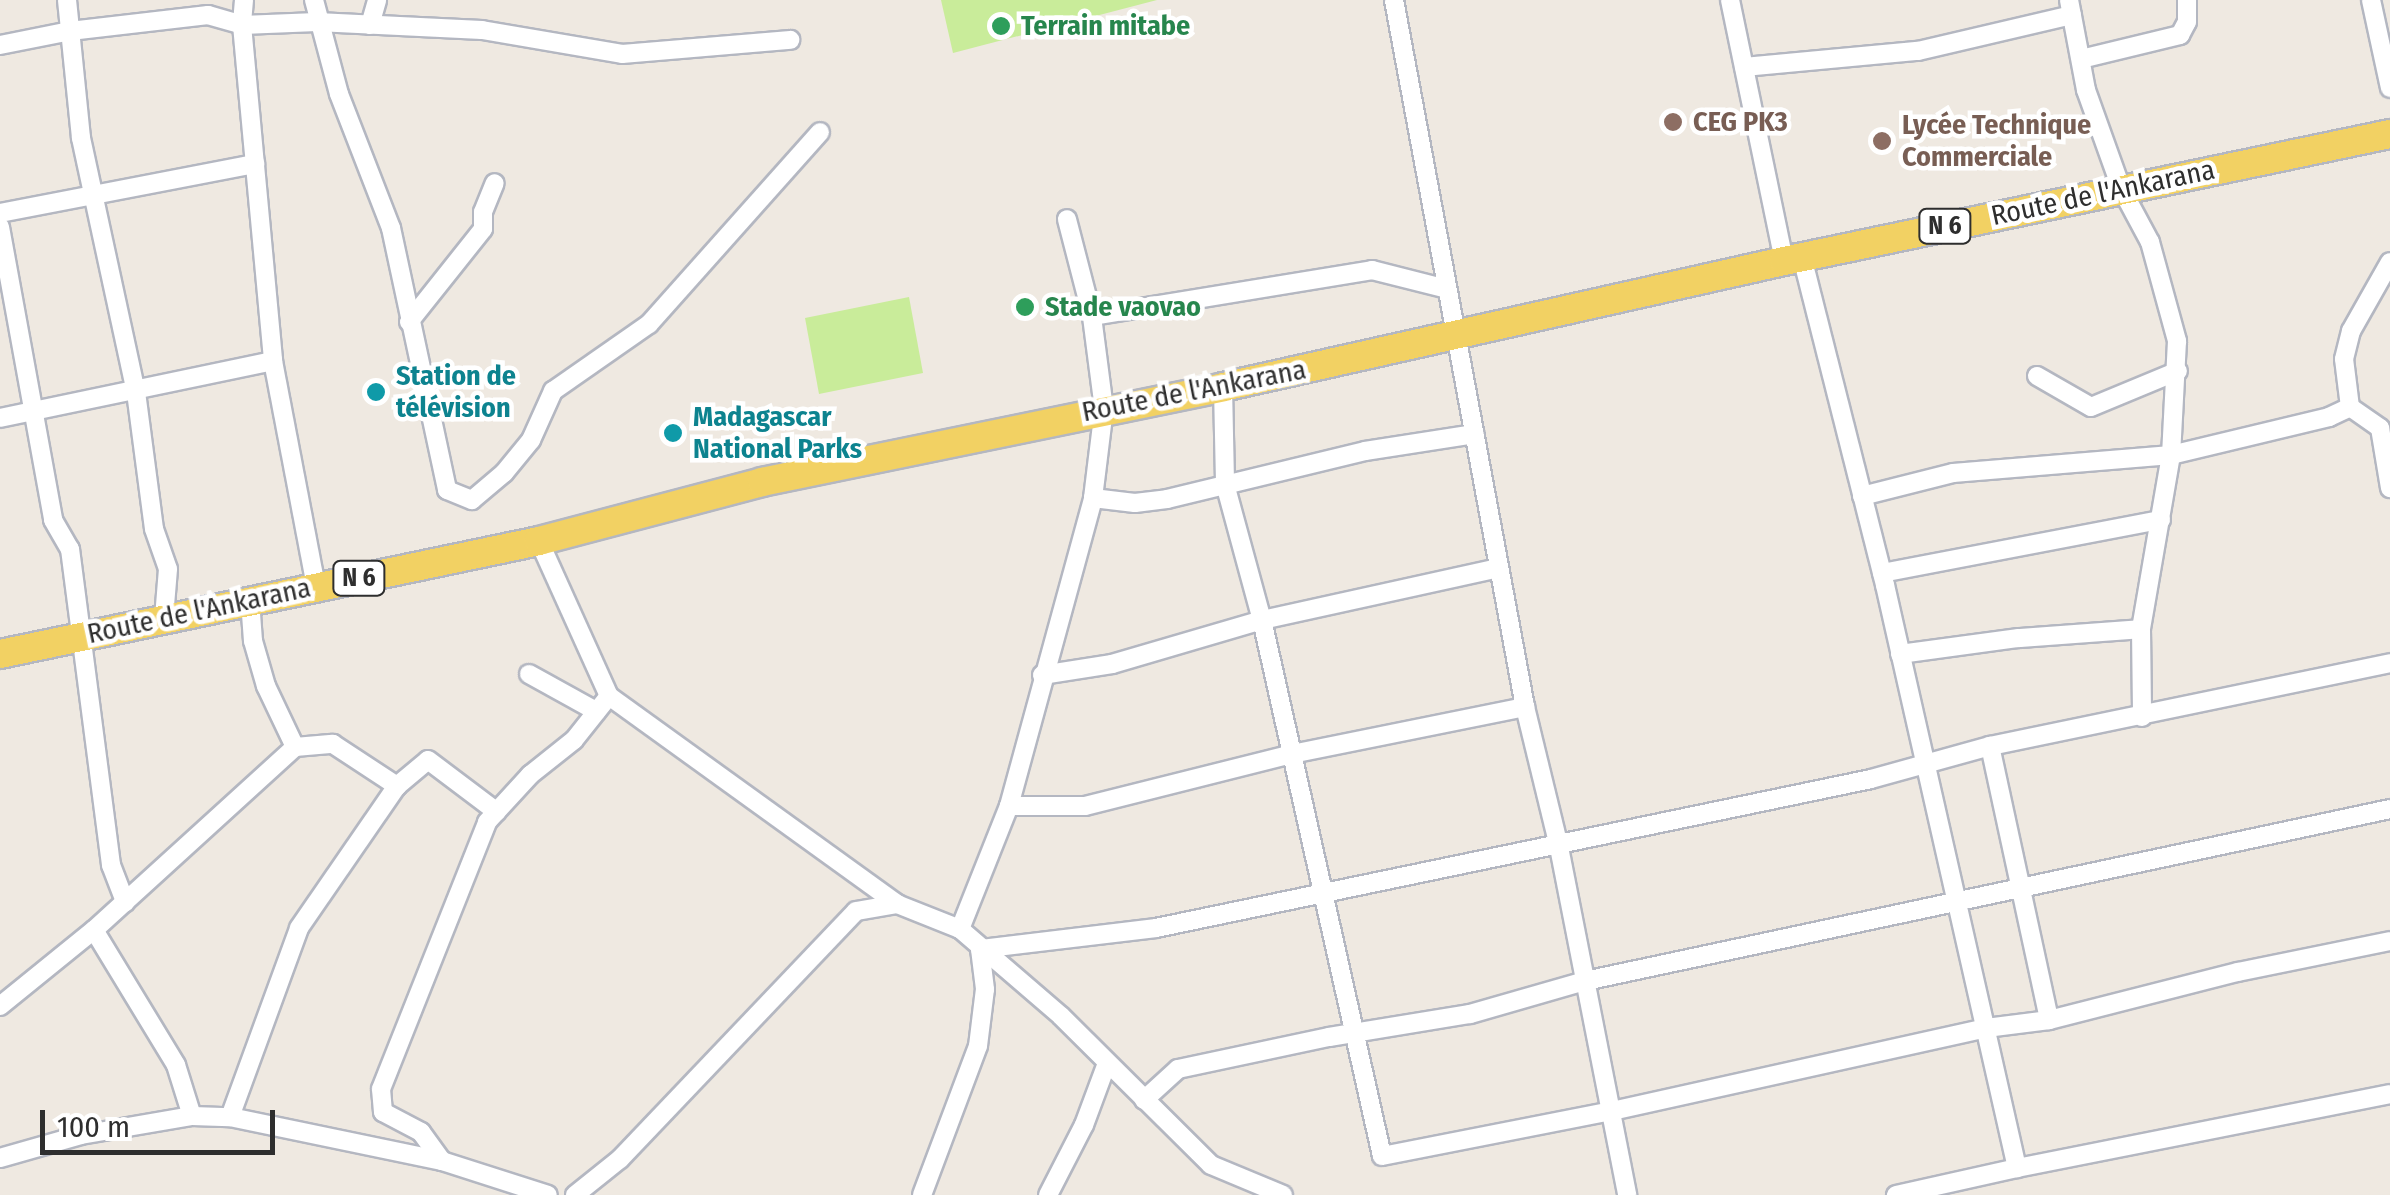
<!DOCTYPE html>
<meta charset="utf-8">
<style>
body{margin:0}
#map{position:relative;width:2390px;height:1195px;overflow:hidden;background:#efe9e1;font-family:"Fira Sans Condensed",sans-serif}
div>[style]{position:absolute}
.pitch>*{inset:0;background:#c9ec9a}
.roads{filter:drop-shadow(2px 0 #b4b7c1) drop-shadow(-2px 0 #b4b7c1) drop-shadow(0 2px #b4b7c1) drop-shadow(0 -2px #b4b7c1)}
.minor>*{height:18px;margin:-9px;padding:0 9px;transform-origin:9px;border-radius:9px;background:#fff}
.primary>*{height:28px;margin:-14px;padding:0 14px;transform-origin:14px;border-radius:14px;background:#f2d163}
.dots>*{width:28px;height:28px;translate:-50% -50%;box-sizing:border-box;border:5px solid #fff;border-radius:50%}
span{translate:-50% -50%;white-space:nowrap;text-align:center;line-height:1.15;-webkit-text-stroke:9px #fff;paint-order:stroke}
.shield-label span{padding:2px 8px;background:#fff;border:2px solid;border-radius:8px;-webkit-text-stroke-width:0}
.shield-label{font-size:25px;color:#2e2e2e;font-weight:700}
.leisure-label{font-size:28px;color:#27864d;font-weight:700}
.left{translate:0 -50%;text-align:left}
.education-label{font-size:28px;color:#785e54;font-weight:700}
.street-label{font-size:28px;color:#2e2e2e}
.culture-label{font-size:28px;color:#0d838f;font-weight:700}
.scale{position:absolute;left:40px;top:1110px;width:235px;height:45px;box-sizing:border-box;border:5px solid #2e2e2e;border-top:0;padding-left:12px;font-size:30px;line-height:35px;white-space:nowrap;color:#2e2e2e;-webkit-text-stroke:8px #fff;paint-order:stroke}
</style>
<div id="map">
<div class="pitch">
<div style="clip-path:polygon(941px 0,1157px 0,953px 53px)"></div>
<div style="clip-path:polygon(909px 297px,923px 373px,819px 394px,805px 318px)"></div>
</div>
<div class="roads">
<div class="minor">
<div style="left:67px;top:0;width:139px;rotate:84.2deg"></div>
<div style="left:81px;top:138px;width:260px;rotate:77.8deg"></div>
<div style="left:136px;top:392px;width:138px;rotate:82.5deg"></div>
<div style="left:154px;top:529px;width:42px;rotate:70.7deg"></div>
<div style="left:168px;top:569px;width:49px;rotate:94.7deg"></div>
<div style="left:244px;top:0;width:25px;rotate:95deg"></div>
<div style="left:242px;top:25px;width:337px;rotate:84.7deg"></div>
<div style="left:273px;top:361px;width:229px;rotate:79.2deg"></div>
<div style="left:314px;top:0;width:97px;rotate:75.1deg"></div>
<div style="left:339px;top:94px;width:144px;rotate:68.8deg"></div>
<div style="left:391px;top:228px;width:268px;rotate:77.9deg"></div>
<div style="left:447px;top:490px;width:27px;rotate:22deg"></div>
<div style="left:472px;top:500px;width:42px;rotate:-40.2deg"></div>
<div style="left:504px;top:473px;width:43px;rotate:-50.7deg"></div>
<div style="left:531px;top:440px;width:54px;rotate:-65.8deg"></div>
<div style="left:553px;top:391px;width:117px;rotate:-34.9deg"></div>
<div style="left:649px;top:324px;width:257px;rotate:-48.3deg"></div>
<div style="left:1394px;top:0;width:719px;rotate:79.5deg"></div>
<div style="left:1525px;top:707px;width:139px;rotate:76.3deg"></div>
<div style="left:1558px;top:842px;width:360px;rotate:78.9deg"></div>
<div style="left:1730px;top:0;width:267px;rotate:78.3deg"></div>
<div style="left:2069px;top:0;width:92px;rotate:79.3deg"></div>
<div style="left:2086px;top:90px;width:104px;rotate:70.3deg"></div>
<div style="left:2121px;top:188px;width:61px;rotate:61.8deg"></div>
<div style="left:2150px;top:242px;width:103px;rotate:74.7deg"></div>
<div style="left:2177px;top:341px;width:114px;rotate:93deg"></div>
<div style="left:2171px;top:455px;width:177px;rotate:99.8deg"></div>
<div style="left:2141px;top:629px;width:88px;rotate:89.3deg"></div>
<div style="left:2371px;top:0;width:90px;rotate:77.8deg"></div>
<div style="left:370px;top:25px;width:26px;rotate:-74deg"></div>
<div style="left:0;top:45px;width:71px;rotate:-11.3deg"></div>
<div style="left:70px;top:31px;width:139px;rotate:-6.6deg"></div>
<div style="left:208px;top:15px;width:35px;rotate:16deg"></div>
<div style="left:242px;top:25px;width:75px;rotate:-2.3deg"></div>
<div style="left:317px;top:22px;width:165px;rotate:2.8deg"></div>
<div style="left:482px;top:30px;width:142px;rotate:9.7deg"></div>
<div style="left:622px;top:54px;width:169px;rotate:-4.8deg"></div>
<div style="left:2081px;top:59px;width:102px;rotate:-13.6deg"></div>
<div style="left:2180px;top:35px;width:15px;rotate:-62deg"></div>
<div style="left:2187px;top:22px;width:22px;rotate:-90deg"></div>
<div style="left:1744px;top:67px;width:175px;rotate:-5.3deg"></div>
<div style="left:1918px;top:51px;width:158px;rotate:-13.2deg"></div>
<div style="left:0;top:213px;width:260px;rotate:-10.9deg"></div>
<div style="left:0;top:227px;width:298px;rotate:79.7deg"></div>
<div style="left:53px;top:520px;width:34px;rotate:60deg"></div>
<div style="left:70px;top:549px;width:319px;rotate:82.6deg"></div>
<div style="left:111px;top:865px;width:40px;rotate:69deg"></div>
<div style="left:1802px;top:257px;width:338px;rotate:75.8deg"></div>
<div style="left:1885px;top:585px;width:598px;rotate:77.24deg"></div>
<div style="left:2017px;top:1168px;width:124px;rotate:167.4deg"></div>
<div style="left:1092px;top:316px;width:284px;rotate:-9.3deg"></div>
<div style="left:1372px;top:270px;width:77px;rotate:14.2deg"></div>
<div style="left:409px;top:322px;width:119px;rotate:-51.5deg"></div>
<div style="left:483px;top:229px;width:17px;rotate:-90deg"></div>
<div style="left:483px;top:212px;width:31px;rotate:-68deg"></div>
<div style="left:2037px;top:376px;width:62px;rotate:29.9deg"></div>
<div style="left:2091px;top:407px;width:94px;rotate:-22.5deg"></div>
<div style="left:1223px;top:387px;width:97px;rotate:88.8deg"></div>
<div style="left:1225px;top:484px;width:141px;rotate:74.8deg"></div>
<div style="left:1262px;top:620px;width:549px;rotate:77.38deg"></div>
<div style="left:1382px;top:1156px;width:234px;rotate:-11.1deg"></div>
<div style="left:1612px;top:1111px;width:383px;rotate:-12.5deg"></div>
<div style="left:1986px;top:1028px;width:64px;rotate:-7.2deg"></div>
<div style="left:2049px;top:1020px;width:195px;rotate:-14.3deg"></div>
<div style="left:2238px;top:972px;width:155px;rotate:-11.5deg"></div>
<div style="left:2350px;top:407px;width:48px;rotate:-97.1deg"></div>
<div style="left:2344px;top:359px;width:29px;rotate:-76deg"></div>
<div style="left:2351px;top:331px;width:79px;rotate:-60.5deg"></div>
<div style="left:0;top:418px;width:279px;rotate:-11.8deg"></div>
<div style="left:1862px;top:496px;width:94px;rotate:-14.2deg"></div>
<div style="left:1953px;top:473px;width:219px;rotate:-4.7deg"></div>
<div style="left:2171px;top:455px;width:163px;rotate:-13.5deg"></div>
<div style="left:2329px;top:417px;width:23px;rotate:-25deg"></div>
<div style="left:2350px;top:407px;width:37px;rotate:35deg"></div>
<div style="left:2380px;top:428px;width:61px;rotate:80.5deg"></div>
<div style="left:1093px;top:498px;width:42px;rotate:6.8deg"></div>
<div style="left:1135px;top:503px;width:32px;rotate:-7deg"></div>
<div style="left:1167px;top:499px;width:204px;rotate:-13.6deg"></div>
<div style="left:1365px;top:451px;width:111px;rotate:-8.8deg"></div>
<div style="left:539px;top:541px;width:170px;rotate:65.7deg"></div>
<div style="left:609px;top:696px;width:355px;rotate:35.8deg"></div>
<div style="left:897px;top:904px;width:68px;rotate:21.6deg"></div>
<div style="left:960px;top:929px;width:133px;rotate:40.7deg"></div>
<div style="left:1061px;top:1016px;width:211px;rotate:44.8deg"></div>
<div style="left:1211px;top:1165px;width:78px;rotate:22.6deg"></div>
<div style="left:1882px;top:573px;width:284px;rotate:-10.8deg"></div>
<div style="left:1900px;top:654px;width:120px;rotate:-7.7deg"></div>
<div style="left:2019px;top:638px;width:122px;rotate:-4.2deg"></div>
<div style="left:529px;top:674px;width:77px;rotate:28.9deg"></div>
<div style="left:1042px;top:675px;width:71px;rotate:-8.9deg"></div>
<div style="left:1112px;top:664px;width:156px;rotate:-16.3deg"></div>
<div style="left:1262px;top:620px;width:242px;rotate:-12.4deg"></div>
<div style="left:1990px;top:746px;width:280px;rotate:77.8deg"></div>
<div style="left:295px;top:747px;width:38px;rotate:-5deg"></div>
<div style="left:333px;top:744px;width:77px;rotate:33.3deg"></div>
<div style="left:397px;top:786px;width:40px;rotate:-40deg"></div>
<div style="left:428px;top:760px;width:86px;rotate:37deg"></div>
<div style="left:1009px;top:806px;width:76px"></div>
<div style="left:1085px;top:806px;width:213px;rotate:-14.1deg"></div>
<div style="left:1292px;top:754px;width:238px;rotate:-11.4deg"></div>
<div style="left:960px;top:929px;width:132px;rotate:-68.3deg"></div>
<div style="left:1009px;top:806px;width:319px;rotate:-74.7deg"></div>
<div style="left:1093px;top:498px;width:90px;rotate:-83deg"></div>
<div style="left:1104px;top:409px;width:94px;rotate:-97.4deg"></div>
<div style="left:1092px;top:316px;width:100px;rotate:-104.5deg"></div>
<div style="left:94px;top:930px;width:158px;rotate:58.7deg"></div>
<div style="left:176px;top:1065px;width:53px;rotate:72.6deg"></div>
<div style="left:0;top:1006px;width:121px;rotate:-39deg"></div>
<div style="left:94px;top:930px;width:272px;rotate:-42.3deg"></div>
<div style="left:295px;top:747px;width:68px;rotate:-115.4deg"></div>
<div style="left:266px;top:686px;width:47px;rotate:-106.1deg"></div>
<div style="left:253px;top:641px;width:41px;rotate:-94.2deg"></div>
<div style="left:1144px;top:1100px;width:46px;rotate:-42.4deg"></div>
<div style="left:1178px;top:1069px;width:154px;rotate:-12deg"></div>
<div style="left:1329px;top:1037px;width:143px;rotate:-9.3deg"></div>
<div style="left:1470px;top:1014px;width:120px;rotate:-16deg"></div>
<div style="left:1585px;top:981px;width:823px;rotate:-12.06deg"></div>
<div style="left:230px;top:1117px;width:201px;rotate:-69.9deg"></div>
<div style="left:299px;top:928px;width:173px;rotate:-55.4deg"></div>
<div style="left:0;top:1158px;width:84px;rotate:-15.9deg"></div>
<div style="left:81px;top:1135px;width:113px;rotate:-9.7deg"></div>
<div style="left:192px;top:1116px;width:38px;rotate:2deg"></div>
<div style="left:230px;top:1117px;width:217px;rotate:11.7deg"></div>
<div style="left:442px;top:1161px;width:111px;rotate:17.8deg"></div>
<div style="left:442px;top:1161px;width:36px;rotate:-126deg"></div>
<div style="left:421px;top:1132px;width:43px;rotate:-152.2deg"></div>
<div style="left:383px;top:1112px;width:23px;rotate:-95deg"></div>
<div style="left:381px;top:1089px;width:287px;rotate:-68.3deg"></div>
<div style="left:487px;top:822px;width:64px;rotate:-47.5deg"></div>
<div style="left:530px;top:775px;width:56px;rotate:-38.5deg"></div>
<div style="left:574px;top:740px;width:56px;rotate:-51.5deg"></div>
<div style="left:2017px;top:1168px;width:380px;rotate:-11.2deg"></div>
<div style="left:575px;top:1195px;width:58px;rotate:-38.7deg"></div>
<div style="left:620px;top:1159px;width:342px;rotate:-46.4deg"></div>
<div style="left:856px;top:911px;width:42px;rotate:-9.7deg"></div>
<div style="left:922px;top:1195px;width:159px;rotate:-69.4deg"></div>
<div style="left:978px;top:1046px;width:57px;rotate:-83deg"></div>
<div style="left:985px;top:989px;width:40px;rotate:-97.1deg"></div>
<div style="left:980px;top:949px;width:177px;rotate:-6.8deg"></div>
<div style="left:1156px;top:928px;width:730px;rotate:-11.77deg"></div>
<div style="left:1871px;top:779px;width:123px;rotate:-15.5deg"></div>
<div style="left:1990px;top:746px;width:409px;rotate:-11.7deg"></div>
<div style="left:1048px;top:1195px;width:79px;rotate:-62.8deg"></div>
<div style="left:1084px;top:1125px;width:66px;rotate:-69.6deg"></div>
</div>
<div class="primary">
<div style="left:0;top:654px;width:551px;rotate:-11.84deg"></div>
<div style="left:539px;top:541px;width:231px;rotate:-14.8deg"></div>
<div style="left:762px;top:482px;width:471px;rotate:-11.6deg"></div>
<div style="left:1223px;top:387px;width:575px;rotate:-12.66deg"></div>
<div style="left:1784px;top:261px;width:619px;rotate:-11.84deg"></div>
</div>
</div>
<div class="dots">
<div style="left:1001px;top:26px;background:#2e9e5b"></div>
<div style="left:1673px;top:122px;background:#8d6e63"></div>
<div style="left:1882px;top:141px;background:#8d6e63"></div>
<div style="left:1025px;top:307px;background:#2e9e5b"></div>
<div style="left:376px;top:392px;background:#0f9aa8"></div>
<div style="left:673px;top:433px;background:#0f9aa8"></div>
</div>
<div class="shield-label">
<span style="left:1945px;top:226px">N 6</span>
<span style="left:359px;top:578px">N 6</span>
</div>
<div class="leisure-label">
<span class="left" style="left:1021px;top:26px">Terrain mitabe</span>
<span class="left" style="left:1045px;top:307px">Stade vaovao</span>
</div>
<div class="education-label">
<span class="left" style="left:1693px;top:122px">CEG PK3</span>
<span class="left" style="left:1902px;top:141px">Lycée Technique<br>Commerciale</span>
</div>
<div class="street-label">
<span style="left:2103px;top:193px;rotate:-12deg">Route de l'Ankarana</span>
<span style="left:1194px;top:391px;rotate:-11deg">Route de l'Ankarana</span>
<span style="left:199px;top:611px;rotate:-12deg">Route de l'Ankarana</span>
</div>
<div class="culture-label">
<span class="left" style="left:396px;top:392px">Station de<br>télévision</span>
<span class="left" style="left:693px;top:433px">Madagascar<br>National Parks</span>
</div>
<div class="scale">100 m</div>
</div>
